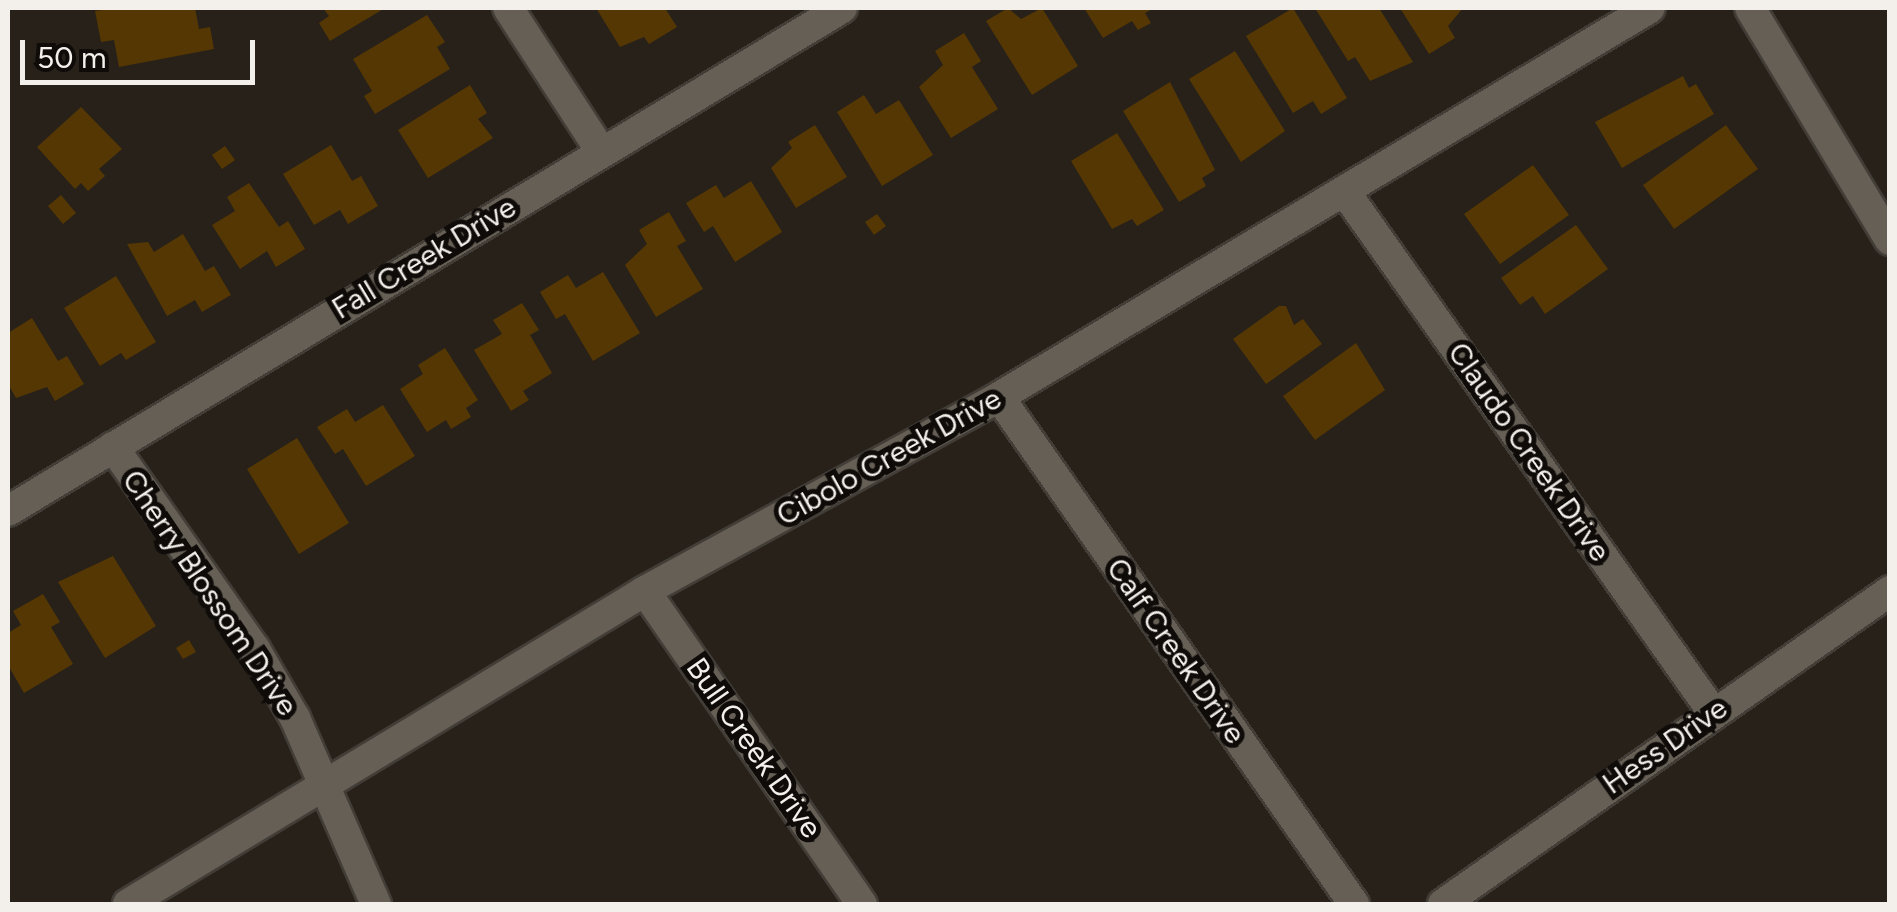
<!DOCTYPE html>
<style>
body{margin:0}
#map{position:relative;width:1897px;height:912px;overflow:hidden;background:#27211a;font-family:Figtree,sans-serif}
div>[style]{position:absolute}
.building>*{inset:0;background:#553703}
.roads{filter:drop-shadow(2px 0 #423d37) drop-shadow(-2px 0 #423d37) drop-shadow(0 2px #423d37) drop-shadow(0 -2px #423d37)}
.street>*{height:30px;margin:-15px;padding:0 15px;transform-origin:15px;border-radius:15px;background:#665f56}
span{translate:-50% -50%;white-space:nowrap;text-align:center;line-height:1.15;-webkit-text-stroke:10px #0e0b08;paint-order:stroke}
.street-label{font-size:30px;color:#f3efea}
.frame{position:absolute;inset:0;border:10px solid #f3efea;pointer-events:none}
.scale{position:absolute;left:20px;top:40px;width:235px;height:45px;box-sizing:border-box;border:5px solid #f3efea;border-top:0;padding-left:12px;font-size:30px;line-height:35px;white-space:nowrap;color:#f3efea;-webkit-text-stroke:8px #0e0b08;paint-order:stroke}
</style>
<div id="map">
<div class="building">
<div style="clip-path:polygon(114px 8px,195px 8px,199px 29px,210px 27px,214px 49px,119px 67px,114px 40px,101px 42px,95px 11px)"></div>
<div style="clip-path:polygon(323px 8px,385px 8px,330px 41px,319px 23px,329px 16px)"></div>
<div style="clip-path:polygon(596px 8px,665px 8px,677px 27px,649px 44px,644px 37px,620px 47px)"></div>
<div style="clip-path:polygon(1008px 8px,1021px 19px,1042px 8px,1078px 66px,1032px 95px,986px 21px)"></div>
<div style="clip-path:polygon(1084px 8px,1154px 8px,1145px 13px,1151px 23px,1138px 30px,1132px 21px,1103px 38px)"></div>
<div style="clip-path:polygon(1293px 8px,1347px 98px,1321px 114px,1313px 101px,1293px 113px,1246px 36px)"></div>
<div style="clip-path:polygon(1315px 8px,1379px 8px,1413px 62px,1370px 81px,1355px 57px,1348px 61px)"></div>
<div style="clip-path:polygon(1400px 8px,1463px 8px,1448px 26px,1455px 38px,1429px 54px)"></div>
<div style="clip-path:polygon(427px 15px,445px 42px,437px 47px,450px 69px,375px 114px,364px 96px,372px 91px,353px 59px)"></div>
<div style="clip-path:polygon(964px 33px,981px 61px,972px 67px,998px 109px,951px 138px,919px 87px,943px 65px,935px 51px)"></div>
<div style="clip-path:polygon(1235px 51px,1285px 131px,1241px 162px,1189px 79px)"></div>
<div style="clip-path:polygon(1683px 76px,1689px 88px,1696px 84px,1714px 114px,1622px 168px,1595px 122px)"></div>
<div style="clip-path:polygon(1170px 82px,1215px 170px,1202px 178px,1206px 186px,1179px 202px,1123px 111px)"></div>
<div style="clip-path:polygon(470px 85px,487px 113px,478px 119px,493px 138px,428px 178px,398px 130px)"></div>
<div style="clip-path:polygon(864px 95px,876px 114px,899px 100px,933px 155px,882px 186px,837px 112px)"></div>
<div style="clip-path:polygon(81px 107px,122px 149px,99px 169px,105px 176px,88px 191px,81px 183px,75px 189px,37px 147px)"></div>
<div style="clip-path:polygon(815px 125px,847px 177px,796px 208px,771px 168px,792px 148px,788px 142px)"></div>
<div style="clip-path:polygon(1726px 125px,1758px 169px,1674px 229px,1643px 185px)"></div>
<div style="clip-path:polygon(1117px 133px,1164px 210px,1137px 226px,1132px 219px,1112px 229px,1071px 161px)"></div>
<div style="clip-path:polygon(331px 145px,352px 181px,361px 176px,378px 206px,348px 224px,340px 210px,314px 225px,283px 174px)"></div>
<div style="clip-path:polygon(225px 146px,235px 160px,222px 169px,212px 155px)"></div>
<div style="clip-path:polygon(1533px 165px,1569px 215px,1500px 264px,1464px 214px)"></div>
<div style="clip-path:polygon(751px 181px,782px 232px,735px 262px,713px 226px,704px 232px,686px 203px,716px 185px,724px 198px)"></div>
<div style="clip-path:polygon(249px 183px,279px 227px,288px 221px,305px 249px,276px 267px,267px 251px,240px 269px,212px 225px,235px 211px,227px 197px)"></div>
<div style="clip-path:polygon(61px 195px,76px 213px,63px 224px,48px 206px)"></div>
<div style="clip-path:polygon(669px 212px,686px 241px,677px 246px,703px 289px,656px 317px,625px 265px,647px 244px,639px 230px)"></div>
<div style="clip-path:polygon(877px 214px,886px 226px,874px 235px,865px 222px)"></div>
<div style="clip-path:polygon(1576px 225px,1608px 269px,1545px 314px,1533px 296px,1520px 305px,1501px 278px)"></div>
<div style="clip-path:polygon(183px 234px,205px 271px,214px 266px,231px 295px,202px 312px,195px 300px,167px 316px,127px 244px,148px 242px,154px 252px)"></div>
<div style="clip-path:polygon(603px 272px,640px 333px,593px 361px,565px 314px,556px 319px,540px 292px,568px 275px,576px 288px)"></div>
<div style="clip-path:polygon(116px 276px,156px 342px,126px 360px,121px 353px,100px 366px,64px 308px)"></div>
<div style="clip-path:polygon(522px 303px,539px 330px,530px 335px,552px 373px,523px 391px,529px 400px,511px 411px,474px 350px,502px 334px,493px 320px)"></div>
<div style="clip-path:polygon(1279px 306px,1286px 306px,1294px 325px,1303px 319px,1322px 344px,1266px 384px,1233px 339px)"></div>
<div style="clip-path:polygon(32px 318px,58px 361px,67px 356px,84px 384px,55px 401px,47px 387px,16px 398px,8px 384px,8px 333px)"></div>
<div style="clip-path:polygon(1356px 343px,1385px 390px,1315px 440px,1283px 396px)"></div>
<div style="clip-path:polygon(445px 348px,478px 400px,466px 408px,471px 417px,451px 429px,446px 420px,427px 432px,400px 389px,423px 374px,418px 365px)"></div>
<div style="clip-path:polygon(383px 405px,415px 456px,366px 486px,343px 449px,335px 454px,317px 427px,347px 409px,355px 422px)"></div>
<div style="clip-path:polygon(297px 438px,349px 523px,299px 554px,247px 469px)"></div>
<div style="clip-path:polygon(113px 556px,156px 626px,105px 658px,58px 582px)"></div>
<div style="clip-path:polygon(43px 594px,60px 622px,51px 627px,73px 664px,24px 693px,8px 665px,8px 633px,21px 625px,13px 611px)"></div>
<div style="clip-path:polygon(189px 640px,196px 652px,183px 659px,176px 648px)"></div>
</div>
<div class="roads">
<div class="street">
<div style="left:508px;top:8px;width:171px;rotate:57deg"></div>
<div style="left:1750px;top:8px;width:271px;rotate:58.9deg"></div>
<div style="left:1345px;top:192px;width:636px;rotate:54.73deg"></div>
<div style="left:999px;top:397px;width:619px;rotate:55deg"></div>
<div style="left:113px;top:447px;width:247px;rotate:54.9deg"></div>
<div style="left:255px;top:649px;width:80px;rotate:59.9deg"></div>
<div style="left:295px;top:718px;width:203px;rotate:66.5deg"></div>
<div style="left:8px;top:511px;width:974px;rotate:-31.09deg"></div>
<div style="left:645px;top:591px;width:381px;rotate:55.3deg"></div>
<div style="left:128px;top:904px;width:604px;rotate:-31.19deg"></div>
<div style="left:645px;top:591px;width:404px;rotate:-28.7deg"></div>
<div style="left:999px;top:397px;width:758px;rotate:-30.86deg"></div>
<div style="left:1443px;top:904px;width:546px;rotate:-35deg"></div>
</div>
</div>
<div class="street-label">
<span style="left:424px;top:258px;rotate:-31deg">Fall Creek Drive</span>
<span style="left:1529px;top:452px;rotate:55deg">Claudo Creek Drive</span>
<span style="left:889px;top:457px;rotate:-29deg">Cibolo Creek Drive</span>
<span style="left:210px;top:593px;rotate:56deg">Cherry Blossom Drive</span>
<span style="left:1176px;top:651px;rotate:55deg">Calf Creek Drive</span>
<span style="left:1665px;top:746px;rotate:-35deg">Hess Drive</span>
<span style="left:754px;top:748px;rotate:55deg">Bull Creek Drive</span>
</div>
<div class="frame"></div>
<div class="scale">50 m</div>
</div>
